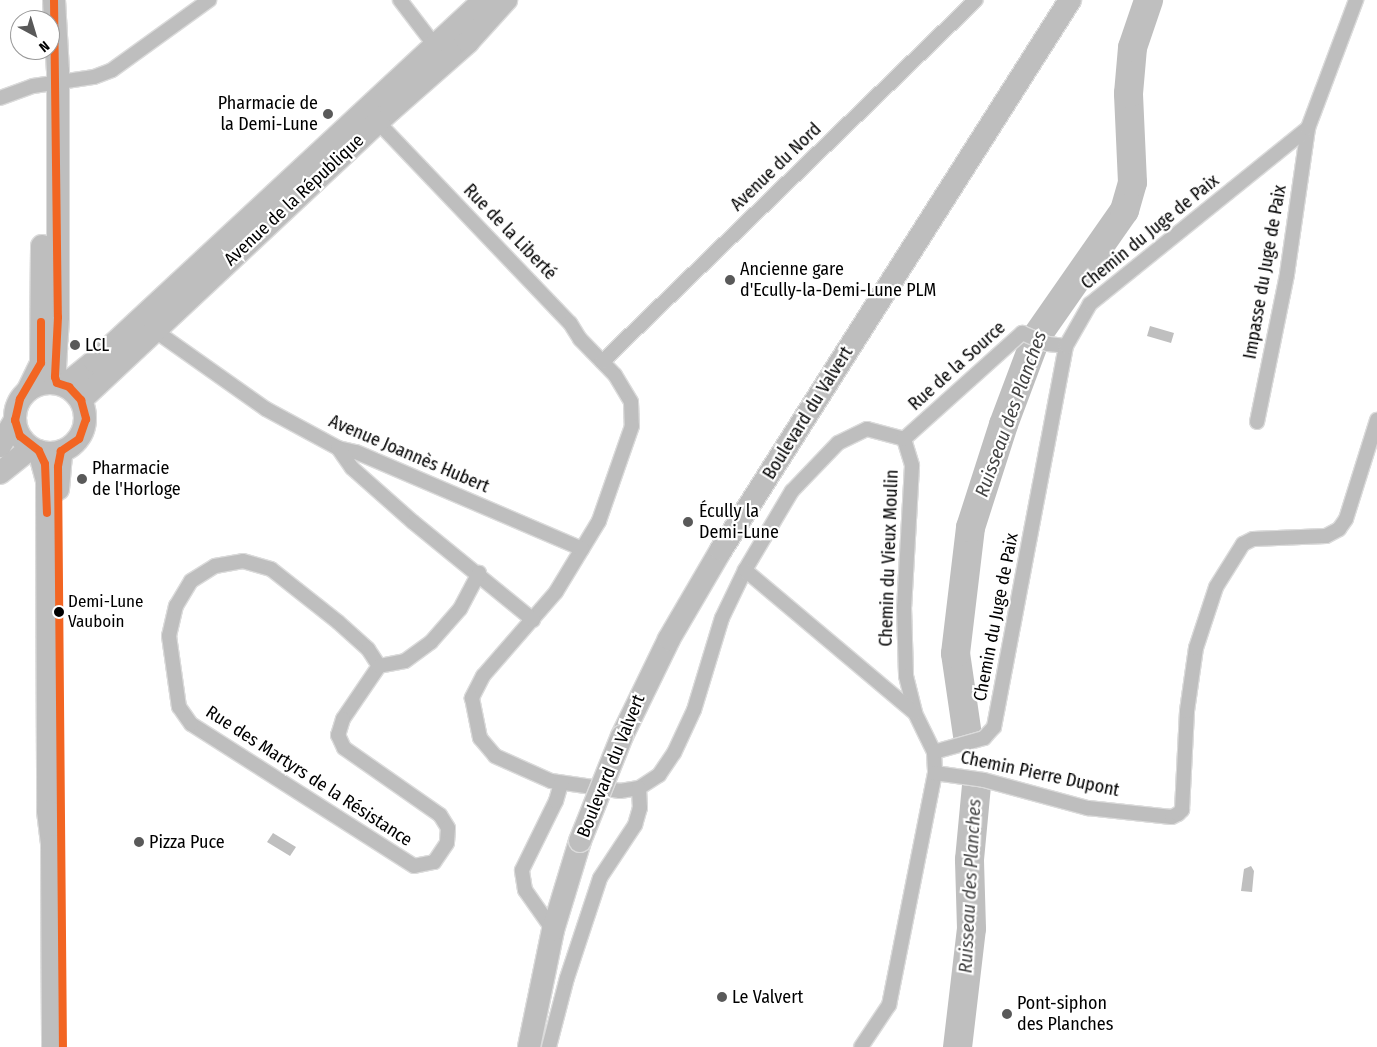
<!DOCTYPE html>
<meta charset="utf-8">
<style>
body{margin:0}
#map{position:relative;width:1377px;height:1047px;overflow:hidden;background:#fff;font-family:"Fira Sans Condensed",sans-serif}
div>[style]{position:absolute}
.water>*{inset:0;background:#bfbfbf}
.river>*{height:29px;margin:-14.5px;padding:0 14.5px;transform-origin:14.5px;border-radius:14.5px;background:#bfbfbf}
.roads{filter:drop-shadow(1px 0 #dbdbdb) drop-shadow(-1px 0 #dbdbdb) drop-shadow(0 1px #dbdbdb) drop-shadow(0 -1px #dbdbdb)}
.street>*{height:14px;margin:-7px;padding:0 7px;transform-origin:7px;border-radius:7px;background:#bebebe}
.primary>*{height:22px;margin:-11px;padding:0 11px;transform-origin:11px;border-radius:11px;background:#bebebe}
.primary>.ring{margin:-11px;padding:0;box-sizing:content-box;background:none;border:22px solid #bebebe;border-radius:50%}
.bridges{filter:drop-shadow(1px 0 #dbdbdb) drop-shadow(-1px 0 #dbdbdb) drop-shadow(0 1px #dbdbdb) drop-shadow(0 -1px #dbdbdb)}
.primary-bridge>*{height:22px;margin:-11px;padding:0 11px;transform-origin:11px;border-radius:11px;background:#bebebe}
.bus-1>*{height:8px;margin:-4px;padding:0 4px;transform-origin:4px;border-radius:4px;background:#f26522}
.dots>*{width:14px;height:14px;translate:-50% -50%;box-sizing:border-box;border:2px solid #fff;border-radius:50%}
span{translate:-50% -50%;white-space:nowrap;text-align:center;line-height:1.15;-webkit-text-stroke:4.5px #fff;paint-order:stroke}
.bus-label{font-size:17px;color:#000}
.left{translate:0 -50%;text-align:left}
.poi-label{font-size:18px;color:#000}
.right{translate:-100% -50%;text-align:right}
.street-label{font-size:18px;color:#000}
.water-label{font-size:19px;color:#444;font-style:italic}
.north{position:absolute;left:10px;top:10px;width:50px;height:50px;box-sizing:border-box;background:#fff;border:1px solid #999;border-radius:50%;rotate:141deg;font-size:14px;font-weight:700;line-height:20px;text-align:center;color:#000}
.north::after{content:'';display:block;margin:auto;width:18px;height:22px;background:#595959;clip-path:polygon(50% 0,100% 100%,50% 72%,0 100%)}
</style>
<div id="map">
<div class="water">
<div style="clip-path:polygon(1150px 326px,1174px 333px,1171px 343px,1147px 336px)"></div>
<div style="clip-path:polygon(273px 833px,296px 847px,290px 856px,267px 842px)"></div>
<div style="clip-path:polygon(1251px 866px,1254px 871px,1252px 892px,1241px 891px,1244px 869px)"></div>
</div>
<div class="river">
<div style="left:967px;top:735px;width:83px;rotate:-98.3deg"></div>
<div style="left:955px;top:653px;width:127px;rotate:-83.2deg"></div>
<div style="left:970px;top:527px;width:108px;rotate:-72.2deg"></div>
<div style="left:1003px;top:424px;width:94px;rotate:-69.4deg"></div>
<div style="left:1036px;top:336px;width:154px;rotate:-55.1deg"></div>
<div style="left:1124px;top:210px;width:29px;rotate:-74deg"></div>
<div style="left:1132px;top:182px;width:89px;rotate:-92.6deg"></div>
<div style="left:1128px;top:93px;width:46px;rotate:-85deg"></div>
<div style="left:1132px;top:47px;width:50px;rotate:-71.2deg"></div>
<div style="left:957px;top:1047px;width:120px;rotate:-83.3deg"></div>
<div style="left:971px;top:928px;width:69px;rotate:-91.7deg"></div>
<div style="left:969px;top:859px;width:74px;rotate:-84.6deg"></div>
</div>
<div class="roads">
<div class="street">
<div style="left:400px;top:0;width:64px;rotate:52.6deg"></div>
<div style="left:0;top:98px;width:35px;rotate:-20deg"></div>
<div style="left:33px;top:86px;width:62px;rotate:-8.4deg"></div>
<div style="left:94px;top:77px;width:19px;rotate:-21deg"></div>
<div style="left:112px;top:70px;width:120px;rotate:-35.8deg"></div>
<div style="left:373px;top:117px;width:285px;rotate:46.3deg"></div>
<div style="left:570px;top:323px;width:19px;rotate:58deg"></div>
<div style="left:580px;top:339px;width:50px;rotate:45.8deg"></div>
<div style="left:615px;top:375px;width:31px;rotate:59deg"></div>
<div style="left:631px;top:402px;width:24px;rotate:88deg"></div>
<div style="left:632px;top:426px;width:101px;rotate:109.2deg"></div>
<div style="left:599px;top:521px;width:83px;rotate:121.2deg"></div>
<div style="left:556px;top:592px;width:111px;rotate:131deg"></div>
<div style="left:483px;top:676px;width:25px;rotate:117deg"></div>
<div style="left:472px;top:698px;width:41px;rotate:78.7deg"></div>
<div style="left:480px;top:738px;width:23px;rotate:50deg"></div>
<div style="left:495px;top:756px;width:61px;rotate:24.1deg"></div>
<div style="left:551px;top:781px;width:70px;rotate:8.2deg"></div>
<div style="left:620px;top:791px;width:19px;rotate:-9deg"></div>
<div style="left:639px;top:788px;width:24px;rotate:-33deg"></div>
<div style="left:659px;top:775px;width:27px;rotate:-56deg"></div>
<div style="left:674px;top:753px;width:47px;rotate:-65.1deg"></div>
<div style="left:694px;top:710px;width:96px;rotate:-73.1deg"></div>
<div style="left:722px;top:618px;width:53px;rotate:-64.4deg"></div>
<div style="left:745px;top:570px;width:92px;rotate:-59.3deg"></div>
<div style="left:792px;top:491px;width:66px;rotate:-46.2deg"></div>
<div style="left:838px;top:443px;width:32px;rotate:-26deg"></div>
<div style="left:867px;top:429px;width:38px;rotate:15deg"></div>
<div style="left:904px;top:439px;width:28px;rotate:73deg"></div>
<div style="left:912px;top:466px;width:141px;rotate:93.2deg"></div>
<div style="left:904px;top:607px;width:69px;rotate:88.3deg"></div>
<div style="left:906px;top:676px;width:38px;rotate:76deg"></div>
<div style="left:915px;top:713px;width:43px;rotate:64deg"></div>
<div style="left:934px;top:752px;width:21px;rotate:87deg"></div>
<div style="left:935px;top:773px;width:237px;rotate:101.2deg"></div>
<div style="left:889px;top:1005px;width:50px;rotate:123.7deg"></div>
<div style="left:154px;top:330px;width:137px;rotate:35.2deg"></div>
<div style="left:266px;top:409px;width:82px;rotate:28.4deg"></div>
<div style="left:338px;top:448px;width:18px;rotate:13deg"></div>
<div style="left:356px;top:452px;width:246px;rotate:23.2deg"></div>
<div style="left:602px;top:362px;width:520px;rotate:-44.07deg"></div>
<div style="left:1257px;top:422px;width:151px;rotate:-78.5deg"></div>
<div style="left:1287px;top:274px;width:148px;rotate:-81.8deg"></div>
<div style="left:904px;top:439px;width:159px;rotate:-41.9deg"></div>
<div style="left:1022px;top:333px;width:28px;rotate:23deg"></div>
<div style="left:1048px;top:344px;width:18px;rotate:6deg"></div>
<div style="left:338px;top:448px;width:24px;rotate:55deg"></div>
<div style="left:352px;top:468px;width:81px;rotate:41.5deg"></div>
<div style="left:413px;top:522px;width:155px;rotate:39.2deg"></div>
<div style="left:745px;top:570px;width:222px;rotate:40.1deg"></div>
<div style="left:379px;top:666px;width:64px;rotate:124.2deg"></div>
<div style="left:343px;top:719px;width:17px;rotate:107deg"></div>
<div style="left:338px;top:735px;width:14px;rotate:65deg"></div>
<div style="left:344px;top:748px;width:117px;rotate:34.9deg"></div>
<div style="left:440px;top:815px;width:15px;rotate:58deg"></div>
<div style="left:448px;top:828px;width:15px;rotate:94deg"></div>
<div style="left:447px;top:843px;width:23px;rotate:124deg"></div>
<div style="left:434px;top:862px;width:20px;rotate:169deg"></div>
<div style="left:414px;top:866px;width:264px;rotate:-147.5deg"></div>
<div style="left:191px;top:724px;width:21px;rotate:-125deg"></div>
<div style="left:179px;top:707px;width:72px;rotate:-98deg"></div>
<div style="left:169px;top:636px;width:31px;rotate:-77deg"></div>
<div style="left:176px;top:606px;width:29px;rotate:-59deg"></div>
<div style="left:191px;top:581px;width:28px;rotate:-32deg"></div>
<div style="left:215px;top:566px;width:28px;rotate:-10deg"></div>
<div style="left:243px;top:561px;width:29px;rotate:16deg"></div>
<div style="left:271px;top:569px;width:85px;rotate:38.3deg"></div>
<div style="left:338px;top:622px;width:40px;rotate:42deg"></div>
<div style="left:368px;top:649px;width:20px;rotate:57deg"></div>
<div style="left:379px;top:666px;width:26px;rotate:-11deg"></div>
<div style="left:405px;top:661px;width:32px;rotate:-36deg"></div>
<div style="left:431px;top:642px;width:44px;rotate:-48.7deg"></div>
<div style="left:460px;top:609px;width:41px;rotate:-62.2deg"></div>
<div style="left:934px;top:752px;width:52px;rotate:-15.6deg"></div>
<div style="left:984px;top:738px;width:15px;rotate:-48deg"></div>
<div style="left:994px;top:727px;width:388px;rotate:-79.3deg"></div>
<div style="left:1066px;top:346px;width:48px;rotate:-60.3deg"></div>
<div style="left:1090px;top:304px;width:280px;rotate:-38.9deg"></div>
<div style="left:1308px;top:128px;width:137px;rotate:-69.4deg"></div>
<div style="left:935px;top:773px;width:49px;rotate:8.1deg"></div>
<div style="left:984px;top:780px;width:108px;rotate:15.1deg"></div>
<div style="left:1088px;top:808px;width:84px;rotate:6.1deg"></div>
<div style="left:1172px;top:817px;width:7px;rotate:-27deg"></div>
<div style="left:1178px;top:814px;width:6px;rotate:-45deg"></div>
<div style="left:1182px;top:810px;width:99px;rotate:-87.1deg"></div>
<div style="left:1187px;top:711px;width:64px;rotate:-81.9deg"></div>
<div style="left:1196px;top:648px;width:64px;rotate:-71.8deg"></div>
<div style="left:1216px;top:587px;width:51px;rotate:-57.9deg"></div>
<div style="left:1243px;top:544px;width:11px;rotate:-27deg"></div>
<div style="left:1253px;top:539px;width:73px;rotate:-2.4deg"></div>
<div style="left:1326px;top:536px;width:15px;rotate:-28deg"></div>
<div style="left:1339px;top:529px;width:12px;rotate:-55deg"></div>
<div style="left:1346px;top:519px;width:104px;rotate:-72.6deg"></div>
<div style="left:553px;top:930px;width:49px;rotate:-125deg"></div>
<div style="left:525px;top:890px;width:20px;rotate:-99deg"></div>
<div style="left:522px;top:870px;width:77px;rotate:-63.8deg"></div>
<div style="left:556px;top:801px;width:19px;rotate:-74deg"></div>
<div style="left:549px;top:1047px;width:71px;rotate:-75.4deg"></div>
<div style="left:567px;top:978px;width:105px;rotate:-71.7deg"></div>
<div style="left:600px;top:878px;width:64px;rotate:-56.6deg"></div>
<div style="left:635px;top:825px;width:18px;rotate:-74deg"></div>
<div style="left:640px;top:808px;width:20px;rotate:-93deg"></div>
</div>
<div class="primary">
<div style="left:54px;top:0;width:71px;rotate:86.8deg"></div>
<div style="left:58px;top:71px;width:246px;rotate:90deg"></div>
<div style="left:58px;top:317px;width:51px;rotate:93.4deg"></div>
<div style="left:55px;top:368px;width:15px;rotate:82deg"></div>
<div class="ring" style="left:15px;top:383px;width:48px;height:48px"></div>
<div style="left:65px;top:385px;width:38px;rotate:-39deg"></div>
<div style="left:95px;top:361px;width:531px;rotate:-42.86deg"></div>
<div style="left:28px;top:390px;width:30px;rotate:-64deg"></div>
<div style="left:41px;top:363px;width:117px;rotate:-89.5deg"></div>
<div style="left:81px;top:400px;width:424px;rotate:-43.1deg"></div>
<div style="left:391px;top:110px;width:103px;rotate:-41.4deg"></div>
<div style="left:468px;top:42px;width:57px;rotate:-47.9deg"></div>
<div style="left:0;top:446px;width:30px;rotate:-60deg"></div>
<div style="left:39px;top:451px;width:30px;rotate:75deg"></div>
<div style="left:47px;top:480px;width:331px;rotate:89.8deg"></div>
<div style="left:48px;top:811px;width:35px;rotate:83deg"></div>
<div style="left:52px;top:846px;width:201px;rotate:89.7deg"></div>
<div style="left:0;top:473px;width:40px;rotate:-39deg"></div>
<div style="left:58px;top:489px;width:38px;rotate:-85deg"></div>
<div style="left:622px;top:736px;width:108px;rotate:-64.1deg"></div>
<div style="left:669px;top:639px;width:103px;rotate:-59.7deg"></div>
<div style="left:721px;top:550px;width:651px;rotate:-57.6deg"></div>
<div style="left:529px;top:1047px;width:119px;rotate:-78.4deg"></div>
<div style="left:553px;top:930px;width:93px;rotate:-73.1deg"></div>
</div>
</div>
<div class="bridges">
<div class="primary-bridge">
<div style="left:580px;top:841px;width:113px;rotate:-68.2deg"></div>
</div>
</div>
<div class="bus-1">
<div style="left:54px;top:0;width:317px;rotate:89.3deg"></div>
<div style="left:58px;top:317px;width:60px;rotate:92.9deg"></div>
<div style="left:55px;top:377px;width:6px;rotate:72deg"></div>
<div style="left:57px;top:383px;width:13px;rotate:18deg"></div>
<div style="left:69px;top:387px;width:18px;rotate:47deg"></div>
<div style="left:81px;top:400px;width:20px;rotate:75deg"></div>
<div style="left:86px;top:419px;width:21px;rotate:109deg"></div>
<div style="left:79px;top:439px;width:22px;rotate:146deg"></div>
<div style="left:61px;top:451px;width:16px;rotate:101deg"></div>
<div style="left:58px;top:467px;width:580px;rotate:89.51deg"></div>
<div style="left:41px;top:322px;width:41px;rotate:90deg"></div>
<div style="left:41px;top:363px;width:42px;rotate:120.3deg"></div>
<div style="left:20px;top:399px;width:22px;rotate:103deg"></div>
<div style="left:15px;top:420px;width:17px;rotate:73deg"></div>
<div style="left:20px;top:436px;width:24px;rotate:38deg"></div>
<div style="left:39px;top:451px;width:14px;rotate:65deg"></div>
<div style="left:45px;top:464px;width:49px;rotate:87.7deg"></div>
</div>
<div class="dots">
<div style="left:328px;top:114px;background:#595959"></div>
<div style="left:730px;top:280px;background:#595959"></div>
<div style="left:75px;top:345px;background:#595959"></div>
<div style="left:82px;top:479px;background:#595959"></div>
<div style="left:688px;top:522px;background:#595959"></div>
<div style="left:59px;top:612px;background:#000"></div>
<div style="left:139px;top:842px;background:#595959"></div>
<div style="left:722px;top:997px;background:#595959"></div>
<div style="left:1007px;top:1014px;background:#595959"></div>
</div>
<div class="bus-label">
<span class="left" style="left:68px;top:612px">Demi-Lune<br>Vauboin</span>
</div>
<div class="poi-label">
<span class="right" style="left:318px;top:114px">Pharmacie de<br>la Demi-Lune</span>
<span class="left" style="left:740px;top:280px">Ancienne gare<br>d'Ecully-la-Demi-Lune PLM</span>
<span class="left" style="left:85px;top:345px">LCL</span>
<span class="left" style="left:92px;top:479px">Pharmacie<br>de l'Horloge</span>
<span class="left" style="left:699px;top:522px">Écully la<br>Demi-Lune</span>
<span class="left" style="left:149px;top:842px">Pizza Puce</span>
<span class="left" style="left:732px;top:997px">Le Valvert</span>
<span class="left" style="left:1017px;top:1014px">Pont-siphon<br>des Planches</span>
</div>
<div class="street-label">
<span style="left:776px;top:167px;rotate:-44deg">Avenue du Nord</span>
<span style="left:294px;top:200px;rotate:-43deg">Avenue de la République</span>
<span style="left:510px;top:232px;rotate:46deg">Rue de la Liberté</span>
<span style="left:1150px;top:232px;rotate:-39deg">Chemin du Juge de Paix</span>
<span style="left:1265px;top:272px;rotate:-80deg">Impasse du Juge de Paix</span>
<span style="left:957px;top:366px;rotate:-42deg">Rue de la Source</span>
<span style="left:808px;top:413px;rotate:-58deg">Boulevard du Valvert</span>
<span style="left:409px;top:454px;rotate:23deg">Avenue Joannès Hubert</span>
<span style="left:889px;top:558px;rotate:-88deg">Chemin du Vieux Moulin</span>
<span style="left:996px;top:617px;rotate:-79deg">Chemin du Juge de Paix</span>
<span style="left:611px;top:766px;rotate:-68deg">Boulevard du Valvert</span>
<span style="left:1040px;top:774px;rotate:12deg">Chemin Pierre Dupont</span>
<span style="left:309px;top:776px;rotate:33deg">Rue des Martyrs de la Résistance</span>
</div>
<div class="water-label">
<span style="left:1011px;top:414px;rotate:-70deg">Ruisseau des Planches</span>
<span style="left:970px;top:886px;rotate:-87deg">Ruisseau des Planches</span>
</div>
<div class="north">N</div>
</div>
